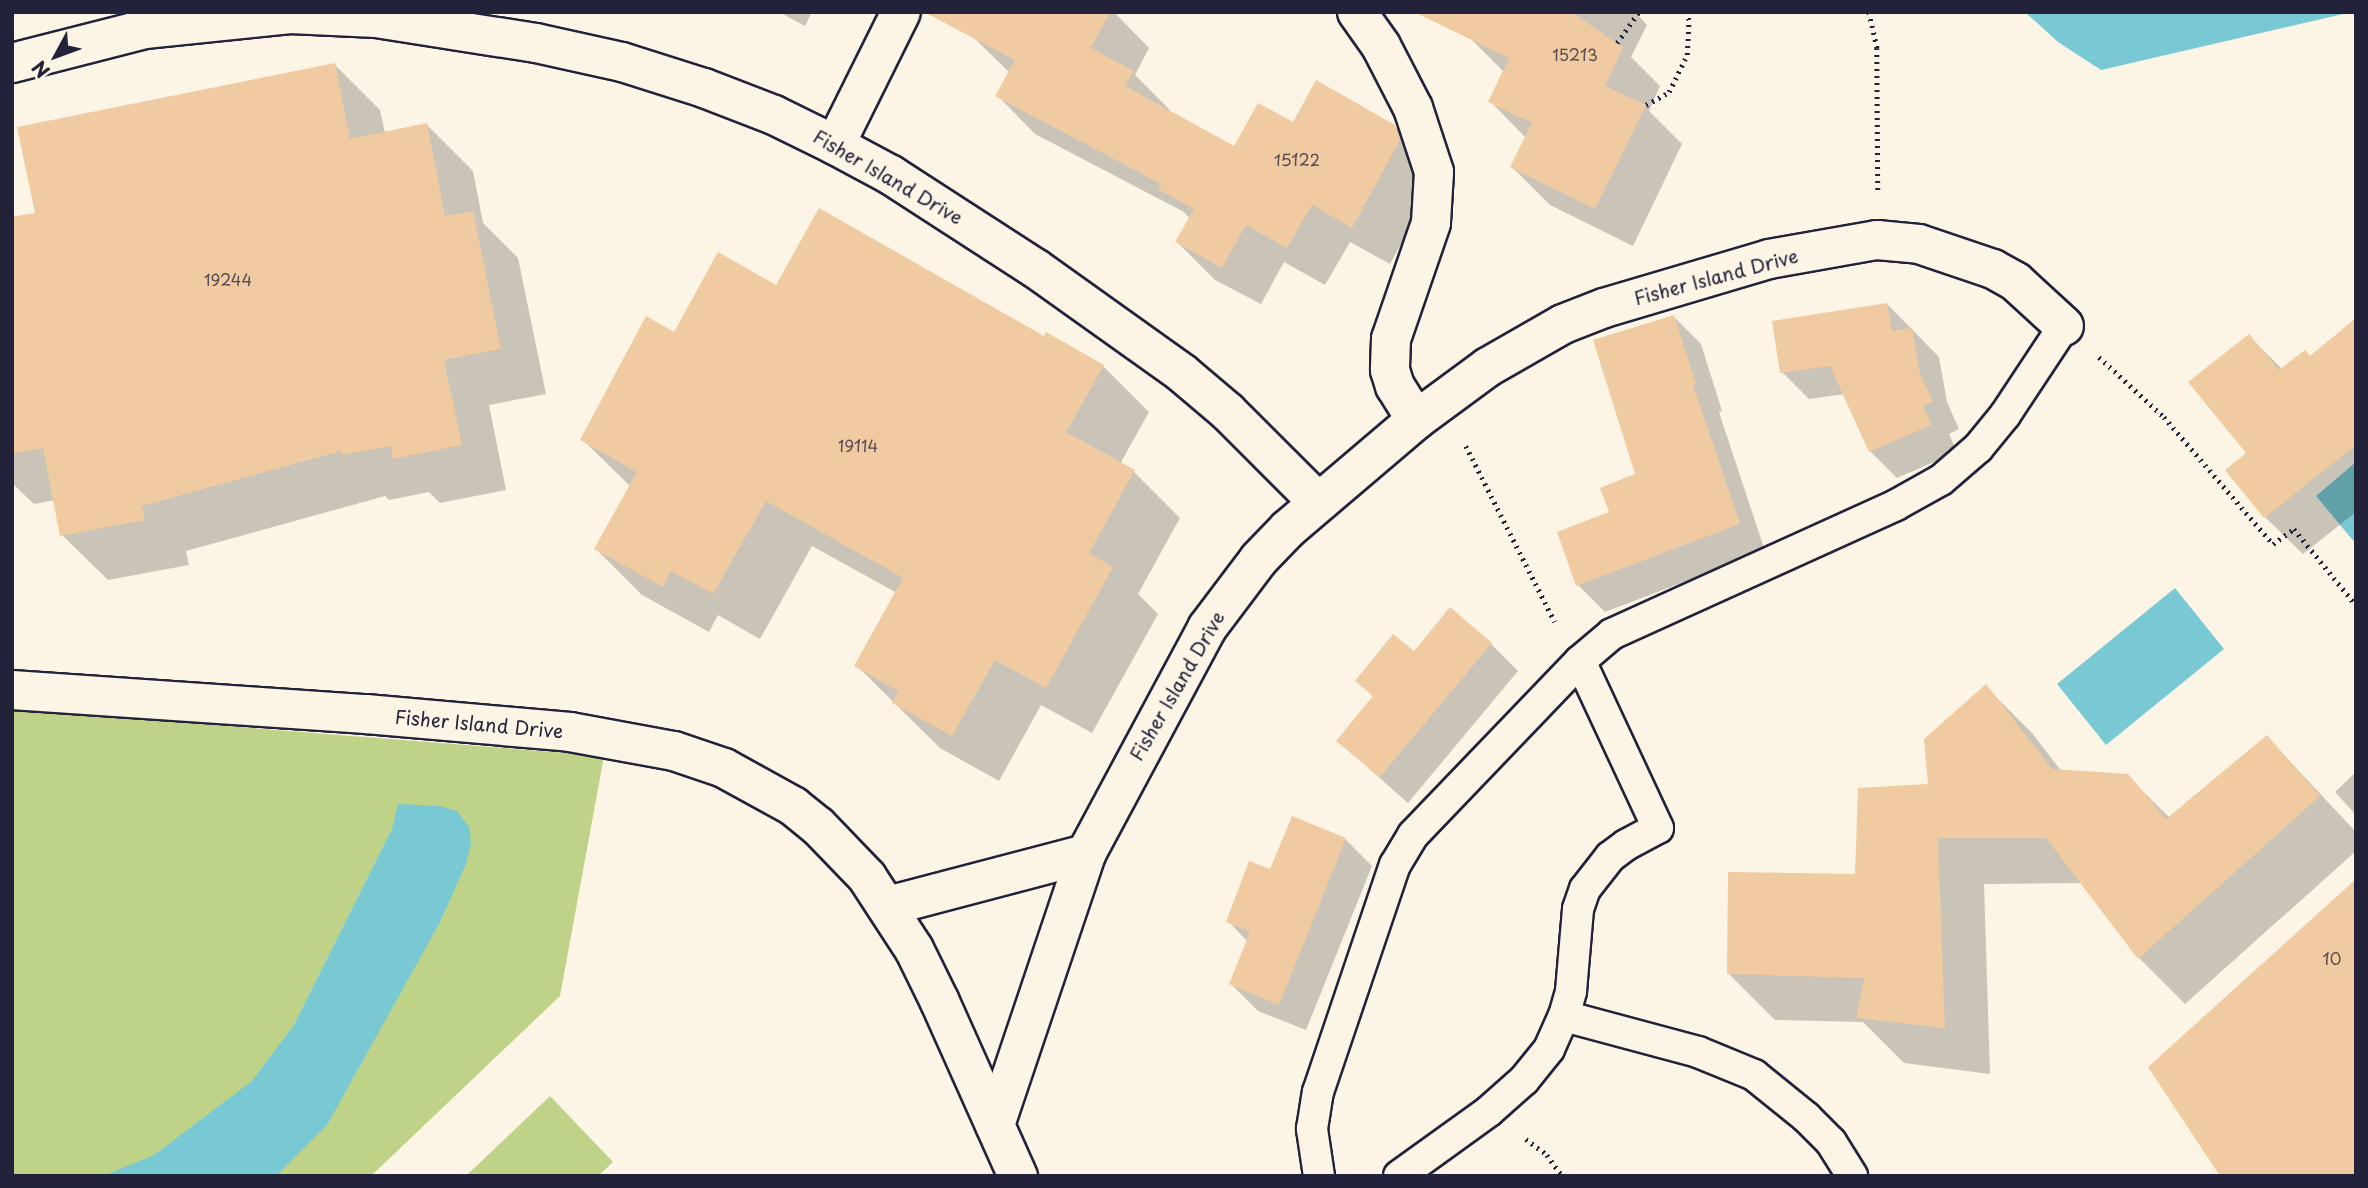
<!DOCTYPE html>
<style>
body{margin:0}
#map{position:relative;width:2368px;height:1188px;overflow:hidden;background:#fcf5e5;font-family:"Playpen Sans",sans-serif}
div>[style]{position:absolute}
.green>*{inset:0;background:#bed388}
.water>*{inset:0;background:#79c9d4}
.shadow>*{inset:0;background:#0003}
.building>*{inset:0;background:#f0caa0}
.path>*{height:4.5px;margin-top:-2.25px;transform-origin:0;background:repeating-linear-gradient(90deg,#22223b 0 2px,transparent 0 7px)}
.roads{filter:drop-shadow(2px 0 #22223b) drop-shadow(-2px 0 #22223b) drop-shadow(0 2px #22223b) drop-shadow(0 -2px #22223b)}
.lane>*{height:30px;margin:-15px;padding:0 15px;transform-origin:15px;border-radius:15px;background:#fcf5e5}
.street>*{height:38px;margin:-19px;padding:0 19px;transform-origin:19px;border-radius:19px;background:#fcf5e5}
.secondary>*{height:38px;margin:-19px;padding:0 19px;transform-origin:19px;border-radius:19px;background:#fcf5e5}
span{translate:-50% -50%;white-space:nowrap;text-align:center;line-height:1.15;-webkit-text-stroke:5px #fcf5e5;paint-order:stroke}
.number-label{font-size:16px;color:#564c54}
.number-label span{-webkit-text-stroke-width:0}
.street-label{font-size:19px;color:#22223b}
.frame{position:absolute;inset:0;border:14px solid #22223b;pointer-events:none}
.north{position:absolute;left:21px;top:21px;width:70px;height:70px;-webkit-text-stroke:5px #fcf5e5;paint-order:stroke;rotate:229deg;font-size:19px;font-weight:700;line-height:28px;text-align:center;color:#22223b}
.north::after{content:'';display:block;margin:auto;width:24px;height:32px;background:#22223b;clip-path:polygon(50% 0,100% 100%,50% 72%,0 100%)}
</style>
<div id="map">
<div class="green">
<div style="clip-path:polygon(12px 709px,604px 756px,560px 996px,371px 1176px,12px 1176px)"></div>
<div style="clip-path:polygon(550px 1096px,613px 1162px,598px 1176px,466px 1176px)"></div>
</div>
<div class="water">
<div style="clip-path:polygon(2025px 12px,2352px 12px,2101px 70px,2058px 42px)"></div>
<div style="clip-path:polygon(2356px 462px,2356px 544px,2316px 496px)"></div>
<div style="clip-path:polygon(2175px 588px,2224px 649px,2106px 745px,2057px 684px)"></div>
<div style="clip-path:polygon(398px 804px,439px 806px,457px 811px,469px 827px,471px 844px,466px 864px,439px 924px,327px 1125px,276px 1176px,103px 1176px,154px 1155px,252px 1081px,294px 1025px,392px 829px)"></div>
</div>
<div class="shadow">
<div style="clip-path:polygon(779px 12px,812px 12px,805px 26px)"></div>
<div style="clip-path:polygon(985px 12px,1114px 12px,1149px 48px,1135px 75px,1170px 110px,1169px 112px,1234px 149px,1294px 125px,1394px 126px,1433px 164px,1437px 178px,1390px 264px,1350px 242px,1325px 285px,1284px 262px,1261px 304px,1215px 280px,1177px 242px,1190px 219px,1184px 212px,1035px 134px,998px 96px,1010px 73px,972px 36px)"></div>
<div style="clip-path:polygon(1477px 12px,1635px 12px,1647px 25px,1631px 57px,1660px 86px,1649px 111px,1682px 144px,1633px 246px,1550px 205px,1512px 167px,1526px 138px,1490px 101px,1504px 72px,1470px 38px)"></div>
<div style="clip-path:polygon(335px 65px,380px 110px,385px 133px,427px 125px,473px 171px,483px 223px,518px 258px,546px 394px,489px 405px,506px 490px,440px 503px,429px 492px,389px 500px,385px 496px,186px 551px,189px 565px,108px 580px,62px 535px,55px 500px,34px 504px,12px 483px,12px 219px,37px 215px)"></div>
<div style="clip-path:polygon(777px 287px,1045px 338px,1103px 366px,1149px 412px,1120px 464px,1134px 472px,1180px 518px,1138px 594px,1158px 614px,1092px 733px,1041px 705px,999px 781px,940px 748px,857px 666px,897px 593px,812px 546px,760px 639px,718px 615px,709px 632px,642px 595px,596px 549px,631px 487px,582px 439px,674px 334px)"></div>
<div style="clip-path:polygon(1887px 304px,1939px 357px,1947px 402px,1959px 429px,1949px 434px,1957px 452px,1897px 478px,1870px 451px,1845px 394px,1809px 399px,1782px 372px)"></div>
<div style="clip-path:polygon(1674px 317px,1701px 344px,1722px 411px,1719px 412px,1765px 551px,1605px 612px,1578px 585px,1611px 513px,1637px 475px)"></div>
<div style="clip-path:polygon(2356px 334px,2356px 512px,2303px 554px,2265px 517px,2248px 453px,2249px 336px,2283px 370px)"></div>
<div style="clip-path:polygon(1491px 644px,1518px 671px,1408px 803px,1338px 741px,1374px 697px,1357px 681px,1414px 653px)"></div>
<div style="clip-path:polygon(1986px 687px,2032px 733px,2062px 772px,2127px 776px,2170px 818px,2267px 737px,2356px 832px,2356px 851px,2185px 1004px,2139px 958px,2082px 883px,1984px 884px,1990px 1074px,1904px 1063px,1863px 1022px,1775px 1020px,1729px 974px,1857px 876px,1930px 786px)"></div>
<div style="clip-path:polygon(2356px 772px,2356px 815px,2335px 792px)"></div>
<div style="clip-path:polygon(1345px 839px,1372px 866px,1306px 1030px,1258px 1011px,1231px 984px,1248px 942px,1228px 921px,1271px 871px)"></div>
</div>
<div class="building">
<div style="clip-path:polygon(924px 12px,1110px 12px,1091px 48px,1134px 71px,1125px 86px,1234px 146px,1258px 103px,1293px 122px,1316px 80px,1395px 125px,1400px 140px,1352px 228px,1312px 205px,1287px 248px,1246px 225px,1222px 268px,1175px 242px,1194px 209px,1158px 189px,1161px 184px,995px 96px,1015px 60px)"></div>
<div style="clip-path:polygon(1414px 12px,1571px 12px,1623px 47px,1605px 86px,1646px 105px,1595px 209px,1510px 167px,1532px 123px,1488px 102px,1509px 58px)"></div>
<div style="clip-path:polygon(335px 63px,350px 139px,427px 123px,445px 216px,473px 211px,501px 349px,444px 360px,462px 445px,393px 459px,391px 446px,342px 455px,341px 451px,142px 506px,145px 520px,60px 536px,43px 448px,12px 454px,12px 217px,35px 213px,17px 127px)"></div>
<div style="clip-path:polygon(819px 208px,1044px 336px,1046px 332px,1104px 365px,1066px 432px,1135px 470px,1089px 553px,1113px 567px,1046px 688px,995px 660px,952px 736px,892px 703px,898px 691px,854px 666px,903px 578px,766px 501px,713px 594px,671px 571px,663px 587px,594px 549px,637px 472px,580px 440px,646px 316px,674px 332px,718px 252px,776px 285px)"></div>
<div style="clip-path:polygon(1887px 303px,1892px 331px,1912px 328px,1920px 374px,1933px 401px,1923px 406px,1931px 425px,1869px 452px,1830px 366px,1780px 373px,1772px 321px)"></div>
<div style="clip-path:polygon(1674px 315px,1696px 384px,1693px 385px,1740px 524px,1576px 586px,1557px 532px,1609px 512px,1600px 488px,1635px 474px,1593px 340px)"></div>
<div style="clip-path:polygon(2356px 318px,2356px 445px,2264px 518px,2225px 470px,2246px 453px,2188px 382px,2249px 334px,2279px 370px,2305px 350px,2310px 356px)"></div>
<div style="clip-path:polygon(1450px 607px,1492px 643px,1380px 777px,1336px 741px,1373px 696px,1355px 681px,1393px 634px,1414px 651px)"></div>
<div style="clip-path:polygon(1986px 684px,2052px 769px,2128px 774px,2166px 819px,2267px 735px,2320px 796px,2138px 959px,2046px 838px,1938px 838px,1945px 1028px,1856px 1018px,1864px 978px,1727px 974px,1728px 872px,1855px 874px,1858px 788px,1928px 784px,1924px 739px)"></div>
<div style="clip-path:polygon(1292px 816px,1346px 838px,1279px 1005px,1229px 984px,1250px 932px,1226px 922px,1249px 861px,1270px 869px)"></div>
<div style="clip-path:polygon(2356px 879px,2356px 1176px,2220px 1176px,2148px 1067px)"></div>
</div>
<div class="path">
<div style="left:1869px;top:12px;width:37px;rotate:77deg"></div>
<div style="left:1877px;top:48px;width:144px;rotate:89.6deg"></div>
<div style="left:1617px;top:43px;width:38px;rotate:-55deg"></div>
<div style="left:1646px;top:105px;width:26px;rotate:-29deg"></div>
<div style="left:1669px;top:92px;width:41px;rotate:-64.1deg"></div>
<div style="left:1687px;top:55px;width:35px;rotate:-87deg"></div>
<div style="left:1689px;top:20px;width:9px;rotate:-111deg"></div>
<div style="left:2099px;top:357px;width:88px;rotate:42.7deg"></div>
<div style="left:2164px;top:417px;width:167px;rotate:49.4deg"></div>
<div style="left:2273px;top:544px;width:26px;rotate:-36deg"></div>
<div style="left:2294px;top:529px;width:98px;rotate:50.8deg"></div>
<div style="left:1466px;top:446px;width:197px;rotate:63.2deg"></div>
<div style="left:1526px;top:1139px;width:26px;rotate:37deg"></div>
<div style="left:1547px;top:1155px;width:26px;rotate:54deg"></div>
</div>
<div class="roads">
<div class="lane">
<div style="left:1564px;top:1016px;width:139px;rotate:15deg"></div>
<div style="left:1698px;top:1052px;width:61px;rotate:22.3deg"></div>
<div style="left:1754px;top:1075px;width:67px;rotate:38.9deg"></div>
<div style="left:1806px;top:1117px;width:35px;rotate:45deg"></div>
<div style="left:1831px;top:1142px;width:40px;rotate:58deg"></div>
<div style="left:1319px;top:1176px;width:48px;rotate:-98.5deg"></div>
<div style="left:1312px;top:1129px;width:37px;rotate:-81deg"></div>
<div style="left:1318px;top:1092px;width:240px;rotate:-71.3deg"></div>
<div style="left:1395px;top:865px;width:35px;rotate:-59deg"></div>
<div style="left:1413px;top:835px;width:241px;rotate:-46.2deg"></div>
<div style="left:1580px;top:661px;width:42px;rotate:-40.2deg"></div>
<div style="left:1612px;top:634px;width:312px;rotate:-24.4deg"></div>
<div style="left:1896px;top:505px;width:51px;rotate:-29.1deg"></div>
<div style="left:1941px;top:480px;width:49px;rotate:-40.9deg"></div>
<div style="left:1978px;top:448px;width:43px;rotate:-50.7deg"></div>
<div style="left:2005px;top:415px;width:107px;rotate:-56.5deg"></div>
<div style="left:1399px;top:1176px;width:111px;rotate:-35.8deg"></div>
<div style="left:1489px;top:1111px;width:47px;rotate:-41.5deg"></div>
<div style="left:1524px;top:1080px;width:40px;rotate:-51deg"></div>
<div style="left:1549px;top:1049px;width:36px;rotate:-66deg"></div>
<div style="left:1564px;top:1016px;width:26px;rotate:-74deg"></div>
<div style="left:1571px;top:991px;width:82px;rotate:-85.1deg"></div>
<div style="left:1578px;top:909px;width:21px;rotate:-71deg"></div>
<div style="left:1585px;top:889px;width:41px;rotate:-52deg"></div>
<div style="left:1610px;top:857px;width:20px;rotate:-37deg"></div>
<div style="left:1626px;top:845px;width:36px;rotate:-28deg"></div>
<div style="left:1658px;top:828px;width:184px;rotate:-115deg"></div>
</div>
<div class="street">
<div style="left:1357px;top:12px;width:42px;rotate:54.8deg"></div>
<div style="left:1381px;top:46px;width:70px;rotate:62.7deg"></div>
<div style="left:1413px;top:108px;width:67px;rotate:71.8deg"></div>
<div style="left:1434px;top:172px;width:51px;rotate:93.4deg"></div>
<div style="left:1431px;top:223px;width:123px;rotate:109deg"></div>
<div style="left:1391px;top:339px;width:31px;rotate:92deg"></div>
<div style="left:1390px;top:370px;width:17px;rotate:73deg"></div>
<div style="left:1395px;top:386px;width:40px;rotate:58deg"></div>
<div style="left:12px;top:63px;width:137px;rotate:-14.3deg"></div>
<div style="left:145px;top:29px;width:146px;rotate:-5.9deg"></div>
<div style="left:290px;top:14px;width:86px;rotate:2.7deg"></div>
<div style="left:376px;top:18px;width:162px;rotate:8.9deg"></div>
<div style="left:536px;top:43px;width:88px;rotate:12.5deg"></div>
<div style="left:622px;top:62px;width:86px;rotate:17.6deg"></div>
<div style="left:704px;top:88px;width:75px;rotate:21.1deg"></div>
<div style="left:774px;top:115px;width:68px;rotate:26.2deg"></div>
<div style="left:835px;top:145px;width:64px;rotate:28.2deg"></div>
<div style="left:891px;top:175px;width:171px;rotate:32.9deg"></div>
<div style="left:1035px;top:268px;width:181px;rotate:35.5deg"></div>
<div style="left:1182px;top:373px;width:60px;rotate:40.3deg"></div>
<div style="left:1228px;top:412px;width:127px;rotate:45deg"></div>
<div style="left:835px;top:145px;width:148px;rotate:-63.6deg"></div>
<div style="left:888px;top:906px;width:205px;rotate:-14.7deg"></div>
<div style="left:995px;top:1125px;width:286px;rotate:-71.4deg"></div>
<div style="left:1086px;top:854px;width:256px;rotate:-61.8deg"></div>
<div style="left:1207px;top:628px;width:86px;rotate:-53deg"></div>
<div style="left:1259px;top:559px;width:42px;rotate:-46deg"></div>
<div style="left:1288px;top:529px;width:168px;rotate:-40.4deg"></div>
<div style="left:1416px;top:420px;width:89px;rotate:-36.4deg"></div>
<div style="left:1488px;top:367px;width:86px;rotate:-29.8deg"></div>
<div style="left:1563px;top:324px;width:44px;rotate:-21.3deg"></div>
<div style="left:1604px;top:308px;width:172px;rotate:-16.5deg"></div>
<div style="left:1769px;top:259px;width:110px;rotate:-10deg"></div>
<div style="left:1877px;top:240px;width:42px;rotate:5.4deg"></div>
<div style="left:1919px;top:244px;width:78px;rotate:18.7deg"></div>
<div style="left:1993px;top:269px;width:26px;rotate:29deg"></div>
<div style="left:2016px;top:282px;width:65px;rotate:42.5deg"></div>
</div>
<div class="secondary">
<div style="left:12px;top:690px;width:355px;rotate:3.9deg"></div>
<div style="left:366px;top:714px;width:205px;rotate:5deg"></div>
<div style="left:570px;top:732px;width:106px;rotate:10.4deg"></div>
<div style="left:674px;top:751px;width:53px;rotate:18.8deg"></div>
<div style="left:724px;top:768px;width:79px;rotate:28.8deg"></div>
<div style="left:793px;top:806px;width:32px;rotate:39deg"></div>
<div style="left:818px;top:826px;width:71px;rotate:46.1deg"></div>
<div style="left:867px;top:877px;width:86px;rotate:56.9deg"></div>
<div style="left:914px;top:949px;width:59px;rotate:63.9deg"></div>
<div style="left:940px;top:1002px;width:191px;rotate:65.9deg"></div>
</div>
</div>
<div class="number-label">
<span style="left:1575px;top:54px">15213</span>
<span style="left:1297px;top:159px">15122</span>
<span style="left:228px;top:279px">19244</span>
<span style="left:858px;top:445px">19114</span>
<span style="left:2332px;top:958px">10</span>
</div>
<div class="street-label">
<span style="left:888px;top:177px;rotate:30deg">Fisher Island Drive</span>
<span style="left:1716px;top:277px;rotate:-15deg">Fisher Island Drive</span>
<span style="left:1177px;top:686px;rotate:-60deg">Fisher Island Drive</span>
<span style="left:479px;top:724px;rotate:5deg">Fisher Island Drive</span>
</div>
<div class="frame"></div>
<div class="north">N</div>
</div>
